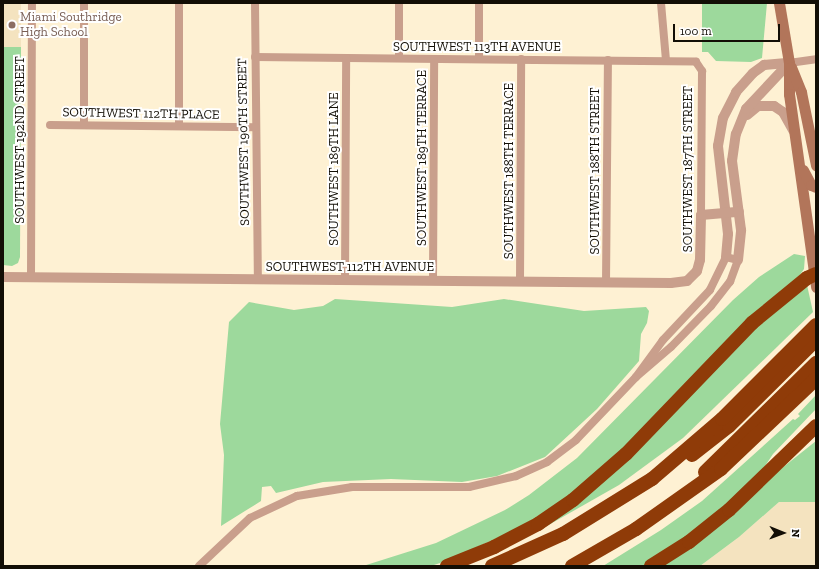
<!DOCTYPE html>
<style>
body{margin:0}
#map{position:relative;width:819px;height:569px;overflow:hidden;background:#fef1d3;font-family:"Zilla Slab",serif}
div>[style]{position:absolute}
.built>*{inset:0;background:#f4e3bf}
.green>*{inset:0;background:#9dd99c}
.minor>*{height:8px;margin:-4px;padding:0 4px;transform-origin:4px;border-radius:4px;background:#c99f8c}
.tertiary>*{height:10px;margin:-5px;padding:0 5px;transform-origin:5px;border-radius:5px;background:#c99f8c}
.secondary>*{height:11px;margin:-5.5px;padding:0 5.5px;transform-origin:5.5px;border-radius:5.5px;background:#b2755a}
.motorway>*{height:14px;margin:-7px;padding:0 7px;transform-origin:7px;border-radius:7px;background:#8f3b08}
.dots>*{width:11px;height:11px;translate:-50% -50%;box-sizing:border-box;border:2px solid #fff;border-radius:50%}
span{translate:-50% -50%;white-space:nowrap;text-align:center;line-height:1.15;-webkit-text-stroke:4px #fff;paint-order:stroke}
.education-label{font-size:13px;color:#785e54}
.left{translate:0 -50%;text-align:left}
.street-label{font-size:13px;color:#120e05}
.frame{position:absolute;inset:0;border:4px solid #120e05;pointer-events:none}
.north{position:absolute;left:763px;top:513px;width:40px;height:40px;-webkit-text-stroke:3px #fff;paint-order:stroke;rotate:91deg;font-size:11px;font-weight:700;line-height:16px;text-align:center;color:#120e05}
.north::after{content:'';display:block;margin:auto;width:14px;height:18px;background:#120e05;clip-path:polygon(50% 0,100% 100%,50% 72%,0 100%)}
.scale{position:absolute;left:673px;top:24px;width:107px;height:18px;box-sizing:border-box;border:2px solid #120e05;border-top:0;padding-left:5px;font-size:12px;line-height:14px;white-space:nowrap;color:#120e05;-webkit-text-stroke:3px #fff;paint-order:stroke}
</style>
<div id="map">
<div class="built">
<div style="clip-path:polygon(3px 3px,21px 3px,21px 47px,3px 47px)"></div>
<div style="clip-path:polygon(779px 502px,816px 502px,816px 566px,700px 566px,739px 537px)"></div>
</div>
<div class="green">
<div style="clip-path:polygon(702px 3px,767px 3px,762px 58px,751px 62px,716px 61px,708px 52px,702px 52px)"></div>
<div style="clip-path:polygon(3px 47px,21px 47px,20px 257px,18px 263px,12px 266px,3px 265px)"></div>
<div style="clip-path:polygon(794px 254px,805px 256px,804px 269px,797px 279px,580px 490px,517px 529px,446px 561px,431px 566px,363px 566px,436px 543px,505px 510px,529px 495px,577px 458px,733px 300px,759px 277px)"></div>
<div style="clip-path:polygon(807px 285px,813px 312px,683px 438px,619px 485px,531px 535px,740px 341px)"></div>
<div style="clip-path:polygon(335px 299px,452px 307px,504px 299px,584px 311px,646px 307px,649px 311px,647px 323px,641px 334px,639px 361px,597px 409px,545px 457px,497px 476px,462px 482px,391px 479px,323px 482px,276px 493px,271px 486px,262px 487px,261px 501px,221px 526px,224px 455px,220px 424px,229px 322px,249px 302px,294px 310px,323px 306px)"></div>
<div style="clip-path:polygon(816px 395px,816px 409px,773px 454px,763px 469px,725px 509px,645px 566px,603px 566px,661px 530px,702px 501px,793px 419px,795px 420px,800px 416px,798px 414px)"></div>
<div style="clip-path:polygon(816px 441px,816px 502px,779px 502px,739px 537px,700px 566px,659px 566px)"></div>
</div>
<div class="minor">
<div style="left:255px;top:3px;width:277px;rotate:89.4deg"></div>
<div style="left:479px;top:3px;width:56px;rotate:90deg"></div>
<div style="left:661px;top:3px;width:57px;rotate:85deg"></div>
<div style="left:255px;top:57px;width:441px;rotate:0.6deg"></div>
<div style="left:696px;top:62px;width:11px;rotate:56deg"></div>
<div style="left:702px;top:71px;width:144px;rotate:90.4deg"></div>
<div style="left:399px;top:58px;width:55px;rotate:-90deg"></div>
<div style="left:789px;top:63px;width:27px;rotate:-8deg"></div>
<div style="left:50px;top:125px;width:206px;rotate:0.6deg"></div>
<div style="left:84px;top:125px;width:122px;rotate:-90deg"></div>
<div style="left:179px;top:126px;width:123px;rotate:-90deg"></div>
<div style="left:31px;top:278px;width:275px;rotate:-89.8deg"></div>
<div style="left:345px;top:281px;width:223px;rotate:-89.7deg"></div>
<div style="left:433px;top:281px;width:222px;rotate:-89.7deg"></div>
<div style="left:520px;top:282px;width:223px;rotate:-89.7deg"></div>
<div style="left:606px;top:283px;width:223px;rotate:-89.5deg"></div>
<div style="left:199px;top:566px;width:70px;rotate:-43.3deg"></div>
<div style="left:250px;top:518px;width:52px;rotate:-25.1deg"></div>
<div style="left:297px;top:496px;width:56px;rotate:-9.3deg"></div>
<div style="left:352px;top:487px;width:117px"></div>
<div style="left:469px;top:487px;width:48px;rotate:-13.2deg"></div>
<div style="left:516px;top:476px;width:34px;rotate:-24deg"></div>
<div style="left:547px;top:462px;width:36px;rotate:-37deg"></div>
<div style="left:576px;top:440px;width:87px;rotate:-46.4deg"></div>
<div style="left:636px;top:377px;width:46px;rotate:-40.6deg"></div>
<div style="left:671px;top:347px;width:57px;rotate:-45.7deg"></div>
<div style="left:711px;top:306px;width:31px;rotate:-52deg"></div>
<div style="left:730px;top:282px;width:23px;rotate:-70deg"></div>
<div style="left:738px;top:260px;width:12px;rotate:-166deg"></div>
<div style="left:726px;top:257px;width:37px;rotate:116deg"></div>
<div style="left:710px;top:290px;width:69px;rotate:133.2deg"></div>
<div style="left:663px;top:340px;width:46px;rotate:126.1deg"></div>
</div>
<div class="tertiary">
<div style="left:747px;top:115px;width:14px;rotate:-39deg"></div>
<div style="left:758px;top:106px;width:16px"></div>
<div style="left:774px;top:106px;width:11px;rotate:34deg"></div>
<div style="left:783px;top:112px;width:21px;rotate:61deg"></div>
<div style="left:726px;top:257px;width:23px;rotate:-85deg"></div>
<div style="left:728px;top:234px;width:89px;rotate:-96.5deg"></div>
<div style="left:718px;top:146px;width:28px;rotate:-80deg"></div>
<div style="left:723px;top:118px;width:29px;rotate:-63deg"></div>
<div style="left:736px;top:92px;width:25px;rotate:-48deg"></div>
<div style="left:753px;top:73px;width:14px;rotate:-36deg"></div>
<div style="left:764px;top:65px;width:25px;rotate:-5deg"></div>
<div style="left:738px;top:260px;width:30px;rotate:-84deg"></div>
<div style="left:741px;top:230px;width:70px;rotate:-97.4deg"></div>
<div style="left:732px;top:161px;width:27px;rotate:-82deg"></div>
<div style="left:736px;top:134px;width:27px;rotate:-68deg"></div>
<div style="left:746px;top:109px;width:63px;rotate:-46.9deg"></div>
<div style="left:3px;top:277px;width:668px;rotate:0.51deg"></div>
<div style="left:671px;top:283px;width:16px;rotate:-7deg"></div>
<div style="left:687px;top:281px;width:14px;rotate:-45deg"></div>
<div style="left:697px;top:271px;width:11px;rotate:-75deg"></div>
<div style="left:700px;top:260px;width:45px;rotate:-88.7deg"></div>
<div style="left:701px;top:215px;width:38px;rotate:-5deg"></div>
</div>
<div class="secondary">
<div style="left:779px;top:3px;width:61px;rotate:80.5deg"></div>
<div style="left:789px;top:63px;width:31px;rotate:90deg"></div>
<div style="left:789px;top:94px;width:195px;rotate:82deg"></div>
<div style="left:791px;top:67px;width:27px;rotate:68deg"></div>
<div style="left:801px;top:92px;width:75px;rotate:78.4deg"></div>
<div style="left:803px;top:170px;width:17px;rotate:62deg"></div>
<div style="left:811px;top:185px;width:5px;rotate:22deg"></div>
</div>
<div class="motorway">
<div style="left:692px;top:455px;width:47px;rotate:-38.1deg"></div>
<div style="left:729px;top:426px;width:122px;rotate:-44.7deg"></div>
<div style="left:705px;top:472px;width:156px;rotate:-44.5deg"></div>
<div style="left:447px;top:566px;width:51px;rotate:-22deg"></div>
<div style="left:494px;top:547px;width:50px;rotate:-27.6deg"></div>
<div style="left:538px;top:524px;width:42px;rotate:-34.4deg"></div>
<div style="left:573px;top:500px;width:70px;rotate:-41deg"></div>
<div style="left:626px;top:454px;width:182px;rotate:-46.1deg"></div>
<div style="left:752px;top:323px;width:71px;rotate:-39.3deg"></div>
<div style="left:807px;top:278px;width:10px;rotate:-24deg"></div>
<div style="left:492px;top:566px;width:78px;rotate:-24.3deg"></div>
<div style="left:563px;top:534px;width:105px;rotate:-31.7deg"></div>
<div style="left:652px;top:479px;width:92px;rotate:-40.6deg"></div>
<div style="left:722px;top:419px;width:133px;rotate:-45deg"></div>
<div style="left:572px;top:566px;width:74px;rotate:-30deg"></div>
<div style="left:636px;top:529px;width:104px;rotate:-35.2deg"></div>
<div style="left:721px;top:469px;width:131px;rotate:-43.5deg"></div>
<div style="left:651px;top:566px;width:45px;rotate:-32.3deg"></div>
<div style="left:689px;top:542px;width:51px;rotate:-38.7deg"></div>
<div style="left:729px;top:510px;width:121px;rotate:-44deg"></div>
</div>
<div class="dots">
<div style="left:12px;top:25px;background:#8d6e63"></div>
</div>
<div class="education-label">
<span class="left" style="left:20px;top:25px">Miami Southridge<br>High School</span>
</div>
<div class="street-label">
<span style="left:477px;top:47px">SOUTHWEST 113TH AVENUE</span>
<span style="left:141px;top:114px;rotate:1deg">SOUTHWEST 112TH PLACE</span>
<span style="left:20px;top:140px;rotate:-90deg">SOUTHWEST 192ND STREET</span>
<span style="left:244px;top:142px;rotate:-91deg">SOUTHWEST 190TH STREET</span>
<span style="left:422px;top:158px;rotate:-90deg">SOUTHWEST 189TH TERRACE</span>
<span style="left:334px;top:169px;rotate:-90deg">SOUTHWEST 189TH LANE</span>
<span style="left:688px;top:169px;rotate:-90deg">SOUTHWEST 187TH STREET</span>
<span style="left:509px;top:171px;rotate:-90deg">SOUTHWEST 188TH TERRACE</span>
<span style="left:595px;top:171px;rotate:-90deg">SOUTHWEST 188TH STREET</span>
<span style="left:350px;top:267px">SOUTHWEST 112TH AVENUE</span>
</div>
<div class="frame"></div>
<div class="north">N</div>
<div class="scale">100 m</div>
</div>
